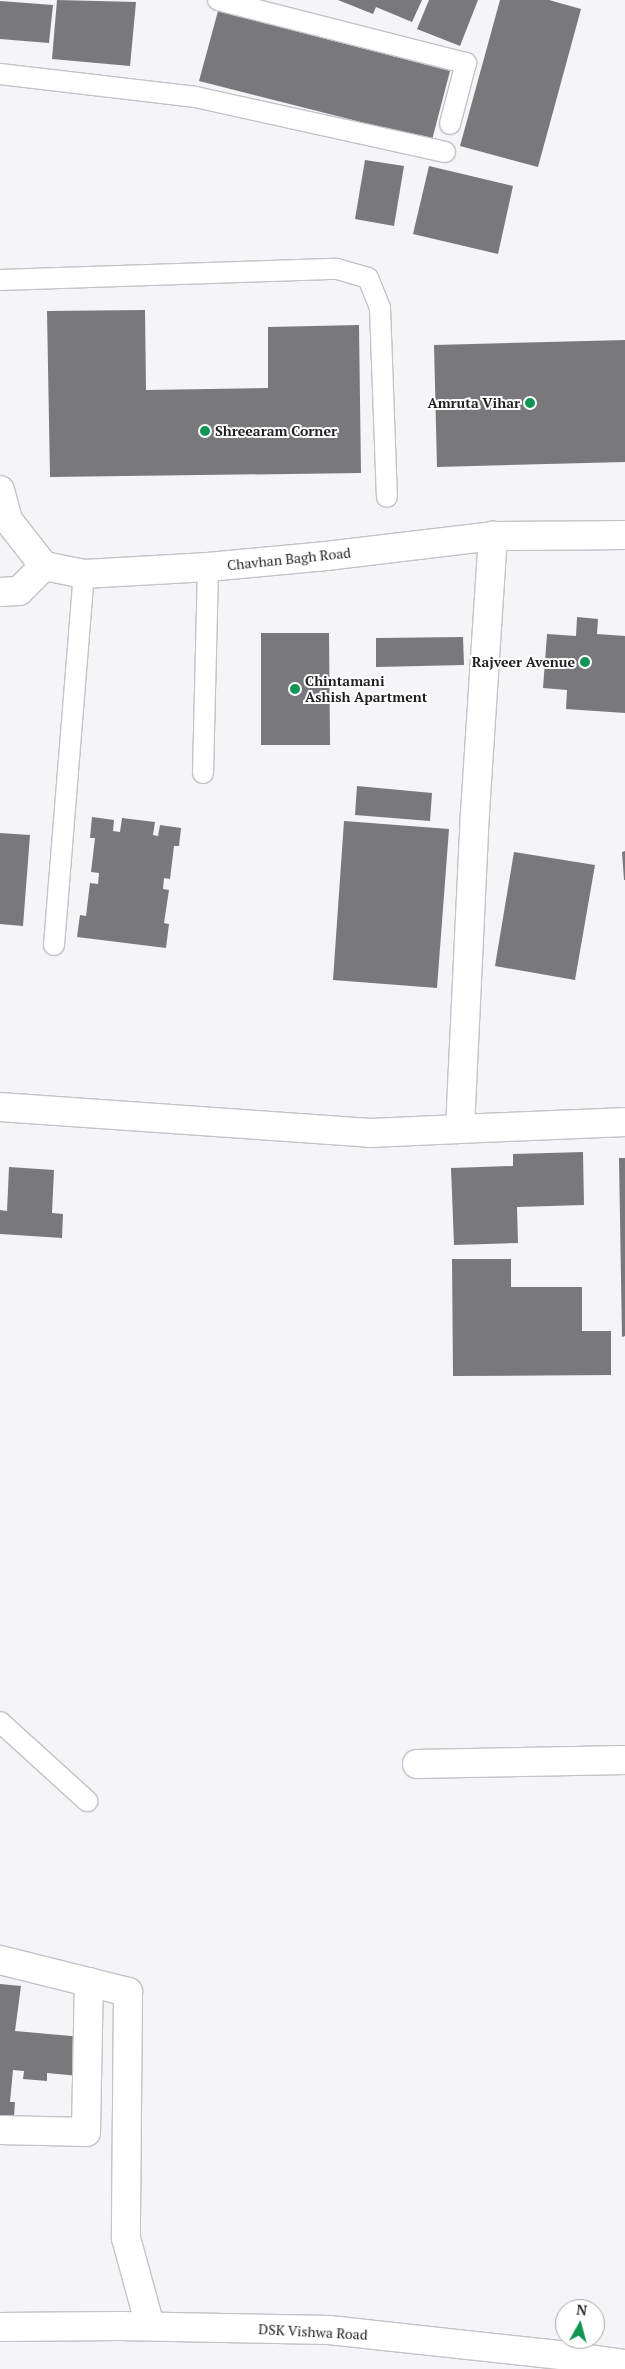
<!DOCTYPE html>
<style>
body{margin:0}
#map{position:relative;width:625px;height:2369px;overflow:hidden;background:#f5f4f9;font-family:"PT Serif",serif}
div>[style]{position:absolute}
.building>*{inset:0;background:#79797d}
.roads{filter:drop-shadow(1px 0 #c3c3c8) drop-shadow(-1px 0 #c3c3c8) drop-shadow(0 1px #c3c3c8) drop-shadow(0 -1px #c3c3c8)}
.service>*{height:20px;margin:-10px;padding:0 10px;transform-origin:10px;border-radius:10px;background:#fff}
.minor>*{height:28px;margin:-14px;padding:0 14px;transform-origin:14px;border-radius:14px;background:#fff}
.tertiary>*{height:28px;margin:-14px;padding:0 14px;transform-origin:14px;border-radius:14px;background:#fff}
.dots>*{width:14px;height:14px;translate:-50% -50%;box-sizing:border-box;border:2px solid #fff;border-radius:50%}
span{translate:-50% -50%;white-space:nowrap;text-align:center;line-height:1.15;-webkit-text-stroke:4px #fff;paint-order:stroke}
.poi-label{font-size:14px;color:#1f1f21;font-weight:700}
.right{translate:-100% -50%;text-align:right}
.left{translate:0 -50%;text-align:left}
.street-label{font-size:14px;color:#1f1f21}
.north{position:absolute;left:555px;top:2299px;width:50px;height:50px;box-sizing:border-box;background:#fff;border:1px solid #a5a5a6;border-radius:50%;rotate:7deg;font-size:14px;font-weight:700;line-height:20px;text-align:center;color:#1f1f21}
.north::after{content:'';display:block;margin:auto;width:18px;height:22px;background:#109554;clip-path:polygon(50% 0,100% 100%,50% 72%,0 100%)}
</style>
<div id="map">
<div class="building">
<div style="clip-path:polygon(57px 0,136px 2px,130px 66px,52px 59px)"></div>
<div style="clip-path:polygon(338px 0,422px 0,412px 22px,376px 7px,373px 14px)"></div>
<div style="clip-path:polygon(429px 0,478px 0,460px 46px,417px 29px)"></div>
<div style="clip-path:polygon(500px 0,549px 0,581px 9px,538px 167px,460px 146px)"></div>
<div style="clip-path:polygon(0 1px,53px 5px,49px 43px,0 39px)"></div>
<div style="clip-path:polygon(218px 11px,450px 71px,432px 140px,199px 81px)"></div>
<div style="clip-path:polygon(365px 160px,404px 166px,394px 226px,355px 219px)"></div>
<div style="clip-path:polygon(429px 166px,513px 186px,498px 254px,413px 234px)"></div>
<div style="clip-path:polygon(145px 310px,146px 390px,268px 388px,268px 327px,359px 325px,361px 473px,50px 477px,47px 311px)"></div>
<div style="clip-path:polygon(625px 340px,625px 462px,437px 467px,434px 345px)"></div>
<div style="clip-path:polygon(577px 617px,598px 619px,597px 634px,625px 636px,625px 713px,566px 709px,567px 690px,543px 688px,547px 634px,576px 636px)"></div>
<div style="clip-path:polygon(261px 633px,329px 633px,330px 745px,261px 745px)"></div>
<div style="clip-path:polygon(463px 637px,464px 665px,376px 667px,376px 638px)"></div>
<div style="clip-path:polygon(357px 786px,432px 793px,430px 821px,355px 815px)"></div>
<div style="clip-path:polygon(92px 817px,114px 820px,113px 831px,120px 832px,122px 818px,155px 822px,153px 835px,158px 836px,160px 825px,181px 828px,179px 846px,174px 846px,170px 879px,164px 878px,163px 889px,169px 890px,164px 923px,169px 924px,166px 948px,77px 937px,80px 915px,86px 916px,90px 883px,98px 884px,99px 873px,91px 872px,95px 838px,90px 838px)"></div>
<div style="clip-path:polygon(344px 821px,449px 829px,437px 988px,333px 980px)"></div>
<div style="clip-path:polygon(0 833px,30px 835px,23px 926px,0 924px)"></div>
<div style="clip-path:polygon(625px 851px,625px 880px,624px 880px,622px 852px)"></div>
<div style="clip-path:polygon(514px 852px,595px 865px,575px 980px,495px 966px)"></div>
<div style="clip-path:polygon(583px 1152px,584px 1205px,517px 1207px,518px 1243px,454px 1245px,451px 1168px,513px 1166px,513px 1154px)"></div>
<div style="clip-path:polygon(619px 1158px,625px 1158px,625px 1336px,622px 1337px)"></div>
<div style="clip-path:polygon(9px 1167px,54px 1170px,52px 1213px,63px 1214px,62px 1238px,0 1234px,0 1210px,7px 1211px)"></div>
<div style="clip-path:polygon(452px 1259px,511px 1259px,511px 1287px,582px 1287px,582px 1331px,611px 1331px,611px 1375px,453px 1376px)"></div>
<div style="clip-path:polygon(0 1984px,21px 1986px,15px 2031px,82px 2037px,79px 2076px,47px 2073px,47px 2081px,23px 2079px,24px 2071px,13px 2070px,10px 2102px,15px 2102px,14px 2116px,0 2115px)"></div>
</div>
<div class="roads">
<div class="service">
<div style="left:218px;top:0;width:256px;rotate:14.3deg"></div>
<div style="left:466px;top:63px;width:63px;rotate:104.7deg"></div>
<div style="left:0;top:74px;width:196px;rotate:6.7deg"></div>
<div style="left:195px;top:97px;width:256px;rotate:12.4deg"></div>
<div style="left:0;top:280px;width:337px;rotate:-1.9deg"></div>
<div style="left:337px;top:269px;width:32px;rotate:16deg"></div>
<div style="left:368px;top:278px;width:32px;rotate:68deg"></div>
<div style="left:380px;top:308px;width:189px;rotate:87.9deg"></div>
<div style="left:203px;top:773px;width:206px;rotate:-88.6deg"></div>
<div style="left:54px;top:945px;width:372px;rotate:-85.4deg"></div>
<div style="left:0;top:1722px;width:118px;rotate:42.2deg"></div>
</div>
<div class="minor">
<div style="left:0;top:592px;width:19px;rotate:-3deg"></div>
<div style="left:19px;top:591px;width:35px;rotate:-45deg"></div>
<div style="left:0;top:1107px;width:371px;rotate:4deg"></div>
<div style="left:370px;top:1133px;width:90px;rotate:-2.5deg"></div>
<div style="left:460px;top:1129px;width:316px;rotate:-87.3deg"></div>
<div style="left:475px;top:813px;width:278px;rotate:-86.3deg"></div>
<div style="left:460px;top:1129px;width:165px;rotate:-2.4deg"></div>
<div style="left:417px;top:1764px;width:208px;rotate:-1.1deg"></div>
<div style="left:0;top:1960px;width:132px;rotate:14deg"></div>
<div style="left:128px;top:1992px;width:246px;rotate:90.5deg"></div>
<div style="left:126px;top:2238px;width:91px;rotate:74.7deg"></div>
<div style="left:0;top:2130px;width:86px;rotate:1.3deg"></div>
<div style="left:86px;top:2132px;width:150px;rotate:-88.9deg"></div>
<div style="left:0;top:2327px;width:120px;rotate:-0.5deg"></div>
<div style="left:120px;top:2326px;width:209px;rotate:1.1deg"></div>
<div style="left:329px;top:2330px;width:233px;rotate:6.2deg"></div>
<div style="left:561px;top:2355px;width:65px;rotate:8deg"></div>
</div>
<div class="tertiary">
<div style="left:0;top:490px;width:31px;rotate:75deg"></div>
<div style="left:8px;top:520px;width:58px;rotate:52deg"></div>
<div style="left:44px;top:566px;width:41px;rotate:11.3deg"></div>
<div style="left:84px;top:574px;width:124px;rotate:-3.2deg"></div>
<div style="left:208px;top:567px;width:119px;rotate:-5.3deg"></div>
<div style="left:326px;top:556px;width:168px;rotate:-6.8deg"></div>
<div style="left:493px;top:536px;width:132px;rotate:-0.4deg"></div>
</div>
</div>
<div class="dots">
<div style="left:530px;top:403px;background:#109554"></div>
<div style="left:205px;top:431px;background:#109554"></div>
<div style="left:585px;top:662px;background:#109554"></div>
<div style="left:295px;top:689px;background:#109554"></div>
</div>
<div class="poi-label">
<span class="right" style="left:520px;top:403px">Amruta Vihar</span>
<span class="left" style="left:215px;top:431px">Shreearam Corner</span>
<span class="right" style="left:575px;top:662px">Rajveer Avenue</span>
<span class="left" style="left:305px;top:689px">Chintamani<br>Ashish Apartment</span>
</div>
<div class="street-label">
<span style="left:289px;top:559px;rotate:-6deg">Chavhan Bagh Road</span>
<span style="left:313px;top:2332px;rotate:3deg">DSK Vishwa Road</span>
</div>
<div class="north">N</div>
</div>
